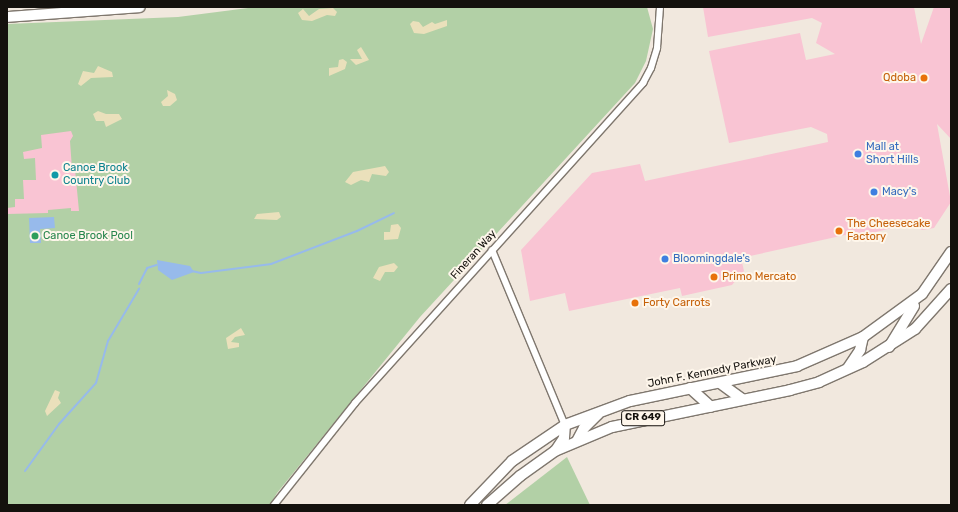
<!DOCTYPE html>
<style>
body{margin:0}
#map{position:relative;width:958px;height:512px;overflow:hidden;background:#f1e8de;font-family:Rubik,sans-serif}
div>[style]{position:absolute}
.green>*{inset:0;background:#b2d0a6}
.sand>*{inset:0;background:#eae0bb}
.water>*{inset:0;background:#97baeb}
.stream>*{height:2px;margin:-1px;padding:0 1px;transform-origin:1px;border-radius:1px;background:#97baeb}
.building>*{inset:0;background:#f9c4d3}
.roads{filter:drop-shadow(1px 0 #7f776e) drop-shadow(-1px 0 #7f776e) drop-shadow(0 1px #7f776e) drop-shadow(0 -1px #7f776e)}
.minor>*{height:6px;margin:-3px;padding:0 3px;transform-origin:3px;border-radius:3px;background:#fff}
.primary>*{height:10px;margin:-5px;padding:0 5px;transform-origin:5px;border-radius:5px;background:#fff}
.dots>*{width:11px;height:11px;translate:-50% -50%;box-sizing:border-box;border:2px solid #fef6eb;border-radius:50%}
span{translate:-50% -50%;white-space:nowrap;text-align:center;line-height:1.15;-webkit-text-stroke:4px #fef6eb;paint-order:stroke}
.shield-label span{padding:1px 3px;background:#fef6eb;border:1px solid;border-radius:3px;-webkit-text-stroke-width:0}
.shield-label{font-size:10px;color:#14110d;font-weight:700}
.food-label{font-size:11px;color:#c56008}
.right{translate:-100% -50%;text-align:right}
.left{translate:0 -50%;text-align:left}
.shop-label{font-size:11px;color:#366cbe}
.culture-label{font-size:11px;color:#0d838f}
.leisure-label{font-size:11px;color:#27864d}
.street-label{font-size:11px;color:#14110d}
.frame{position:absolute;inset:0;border:8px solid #14110d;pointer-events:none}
</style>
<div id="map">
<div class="green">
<div style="clip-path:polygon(256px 7px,647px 7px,653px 29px,646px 61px,635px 83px,420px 317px,277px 493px,270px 505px,7px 505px,7px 24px,178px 17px)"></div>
<div style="clip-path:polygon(567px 457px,590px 505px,505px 505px)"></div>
</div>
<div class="sand">
<div style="clip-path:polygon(333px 8px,337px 12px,335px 16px,327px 15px,312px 21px,302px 20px,298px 13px,303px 9px,309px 16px,319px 9px)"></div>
<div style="clip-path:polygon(447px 20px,447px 26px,424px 34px,414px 33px,410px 24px,413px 21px,419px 22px,423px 27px,432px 22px,435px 24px)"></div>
<div style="clip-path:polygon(361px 47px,369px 60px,356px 65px,350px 59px,362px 59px,357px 50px)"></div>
<div style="clip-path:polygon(343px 59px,347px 62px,345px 69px,329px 76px,329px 68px,338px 67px,339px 60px)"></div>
<div style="clip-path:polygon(98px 66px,112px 72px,113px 77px,91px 78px,81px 86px,78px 84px,83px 71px,94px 73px)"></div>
<div style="clip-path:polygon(167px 90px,175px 94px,177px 100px,170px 106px,163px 106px,161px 102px,168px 96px)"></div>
<div style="clip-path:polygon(98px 111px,106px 114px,119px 114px,122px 119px,106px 127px,104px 121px,96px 121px,93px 114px)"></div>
<div style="clip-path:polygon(385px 166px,389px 172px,386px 176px,372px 174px,369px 182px,361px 180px,351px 185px,345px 182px,353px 172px)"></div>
<div style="clip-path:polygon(279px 212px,281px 217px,277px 220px,254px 219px,257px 214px)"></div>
<div style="clip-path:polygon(398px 224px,401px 228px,398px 239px,384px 240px,384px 232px,390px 232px,391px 225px)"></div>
<div style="clip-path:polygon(394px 263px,398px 267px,394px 272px,385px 272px,380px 281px,373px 278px,379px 267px)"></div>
<div style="clip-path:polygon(241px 328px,245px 335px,235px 337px,231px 342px,239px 343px,239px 347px,228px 349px,226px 338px)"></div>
<div style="clip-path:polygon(55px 390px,60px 392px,58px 398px,61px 403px,47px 416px,45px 411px)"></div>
</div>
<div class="water">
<div style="clip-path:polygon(54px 217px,55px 228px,40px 229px,41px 243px,30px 243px,29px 218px)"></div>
<div style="clip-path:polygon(157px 260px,190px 266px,194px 272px,172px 280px,158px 270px)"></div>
</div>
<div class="stream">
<div style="left:192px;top:271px;width:9px;rotate:13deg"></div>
<div style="left:201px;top:273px;width:71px;rotate:-7.3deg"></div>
<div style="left:271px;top:264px;width:92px;rotate:-21deg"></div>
<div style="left:357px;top:231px;width:41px;rotate:-25.9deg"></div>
<div style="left:139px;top:284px;width:18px;rotate:-63deg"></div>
<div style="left:147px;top:268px;width:10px;rotate:-17deg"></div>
<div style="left:25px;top:471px;width:58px;rotate:-54.1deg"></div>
<div style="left:59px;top:424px;width:55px;rotate:-47.9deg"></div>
<div style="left:96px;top:383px;width:44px;rotate:-74.1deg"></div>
<div style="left:108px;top:341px;width:61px;rotate:-59.2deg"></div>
</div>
<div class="building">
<div style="clip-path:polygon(703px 7px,914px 7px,921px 44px,934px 7px,951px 7px,951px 139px,937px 124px,951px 202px,934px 228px,922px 230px,912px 223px,852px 238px,845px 235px,741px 258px,744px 271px,732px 285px,682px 296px,680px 288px,569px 311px,565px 293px,530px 301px,521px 250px,592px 173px,640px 164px,645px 181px,828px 142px,827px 134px,811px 127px,729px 143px,709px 51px,800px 33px,806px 60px,835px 54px,816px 43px,822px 23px,812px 18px,708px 37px)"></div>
<div style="clip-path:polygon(71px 131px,73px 136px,70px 141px,72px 169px,75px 169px,79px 211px,71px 211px,71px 208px,48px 210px,48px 213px,7px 214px,7px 208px,15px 207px,15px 199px,24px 199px,23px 180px,36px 180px,35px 158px,24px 159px,23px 152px,42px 148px,41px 135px)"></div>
</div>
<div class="roads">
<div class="minor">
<div style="left:492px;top:250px;width:190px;rotate:67.4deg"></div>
<div style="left:274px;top:505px;width:130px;rotate:-51.5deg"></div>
<div style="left:355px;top:403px;width:431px;rotate:-48deg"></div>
<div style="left:643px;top:83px;width:17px;rotate:-62deg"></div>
<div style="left:651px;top:68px;width:21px;rotate:-73deg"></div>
<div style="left:657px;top:48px;width:41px;rotate:-85.8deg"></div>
</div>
<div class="primary">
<div style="left:7px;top:17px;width:133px;rotate:-4.3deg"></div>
<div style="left:889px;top:347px;width:48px;rotate:-58.6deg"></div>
<div style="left:848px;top:368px;width:22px;rotate:-56deg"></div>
<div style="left:860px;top:350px;width:13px;rotate:-77deg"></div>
<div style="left:720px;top:383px;width:27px;rotate:36deg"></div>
<div style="left:690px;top:388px;width:28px;rotate:42deg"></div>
<div style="left:577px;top:441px;width:15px;rotate:-62deg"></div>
<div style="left:584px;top:428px;width:20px;rotate:-45deg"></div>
<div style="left:556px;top:450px;width:14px;rotate:-56deg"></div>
<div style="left:564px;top:438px;width:13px;rotate:-86deg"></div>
<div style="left:470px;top:505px;width:61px;rotate:-46.3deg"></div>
<div style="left:512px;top:461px;width:64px;rotate:-34.2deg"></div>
<div style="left:565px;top:425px;width:69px;rotate:-20.3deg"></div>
<div style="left:630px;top:401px;width:171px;rotate:-11.8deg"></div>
<div style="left:797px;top:366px;width:72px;rotate:-23.7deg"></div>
<div style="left:863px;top:337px;width:73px;rotate:-36.1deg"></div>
<div style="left:922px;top:294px;width:51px;rotate:-55.4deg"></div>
<div style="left:487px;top:505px;width:44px;rotate:-41.3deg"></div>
<div style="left:520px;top:476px;width:43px;rotate:-35.5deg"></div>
<div style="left:555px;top:451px;width:62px;rotate:-22.8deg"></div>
<div style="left:612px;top:427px;width:182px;rotate:-11.7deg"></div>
<div style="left:790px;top:390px;width:30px;rotate:-15deg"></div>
<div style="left:819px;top:382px;width:48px;rotate:-24.4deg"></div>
<div style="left:863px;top:362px;width:62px;rotate:-32.4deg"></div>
<div style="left:915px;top:329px;width:54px;rotate:-48deg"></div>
</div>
</div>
<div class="dots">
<div style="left:924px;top:78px;background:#e8710a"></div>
<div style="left:858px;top:154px;background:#3f7fe0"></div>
<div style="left:55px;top:175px;background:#0f9aa8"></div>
<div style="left:874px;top:192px;background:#3f7fe0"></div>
<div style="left:839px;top:231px;background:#e8710a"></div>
<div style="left:35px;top:236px;background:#2e9e5b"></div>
<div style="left:665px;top:259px;background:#3f7fe0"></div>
<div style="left:714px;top:277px;background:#e8710a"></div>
<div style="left:635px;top:303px;background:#e8710a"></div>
</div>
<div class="shield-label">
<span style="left:643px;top:418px">CR 649</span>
</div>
<div class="food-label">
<span class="right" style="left:916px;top:78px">Qdoba</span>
<span class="left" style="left:847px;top:231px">The Cheesecake<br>Factory</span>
<span class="left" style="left:722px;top:277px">Primo Mercato</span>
<span class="left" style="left:643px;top:303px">Forty Carrots</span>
</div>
<div class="shop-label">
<span class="left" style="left:866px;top:154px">Mall at<br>Short Hills</span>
<span class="left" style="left:882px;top:192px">Macy's</span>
<span class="left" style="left:673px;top:259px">Bloomingdale's</span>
</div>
<div class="culture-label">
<span class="left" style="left:63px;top:175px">Canoe Brook<br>Country Club</span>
</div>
<div class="leisure-label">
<span class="left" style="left:43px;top:236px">Canoe Brook Pool</span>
</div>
<div class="street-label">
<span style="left:474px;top:255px;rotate:-48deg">Fineran Way</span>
<span style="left:712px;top:372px;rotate:-11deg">John F. Kennedy Parkway</span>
</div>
<div class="frame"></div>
</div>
